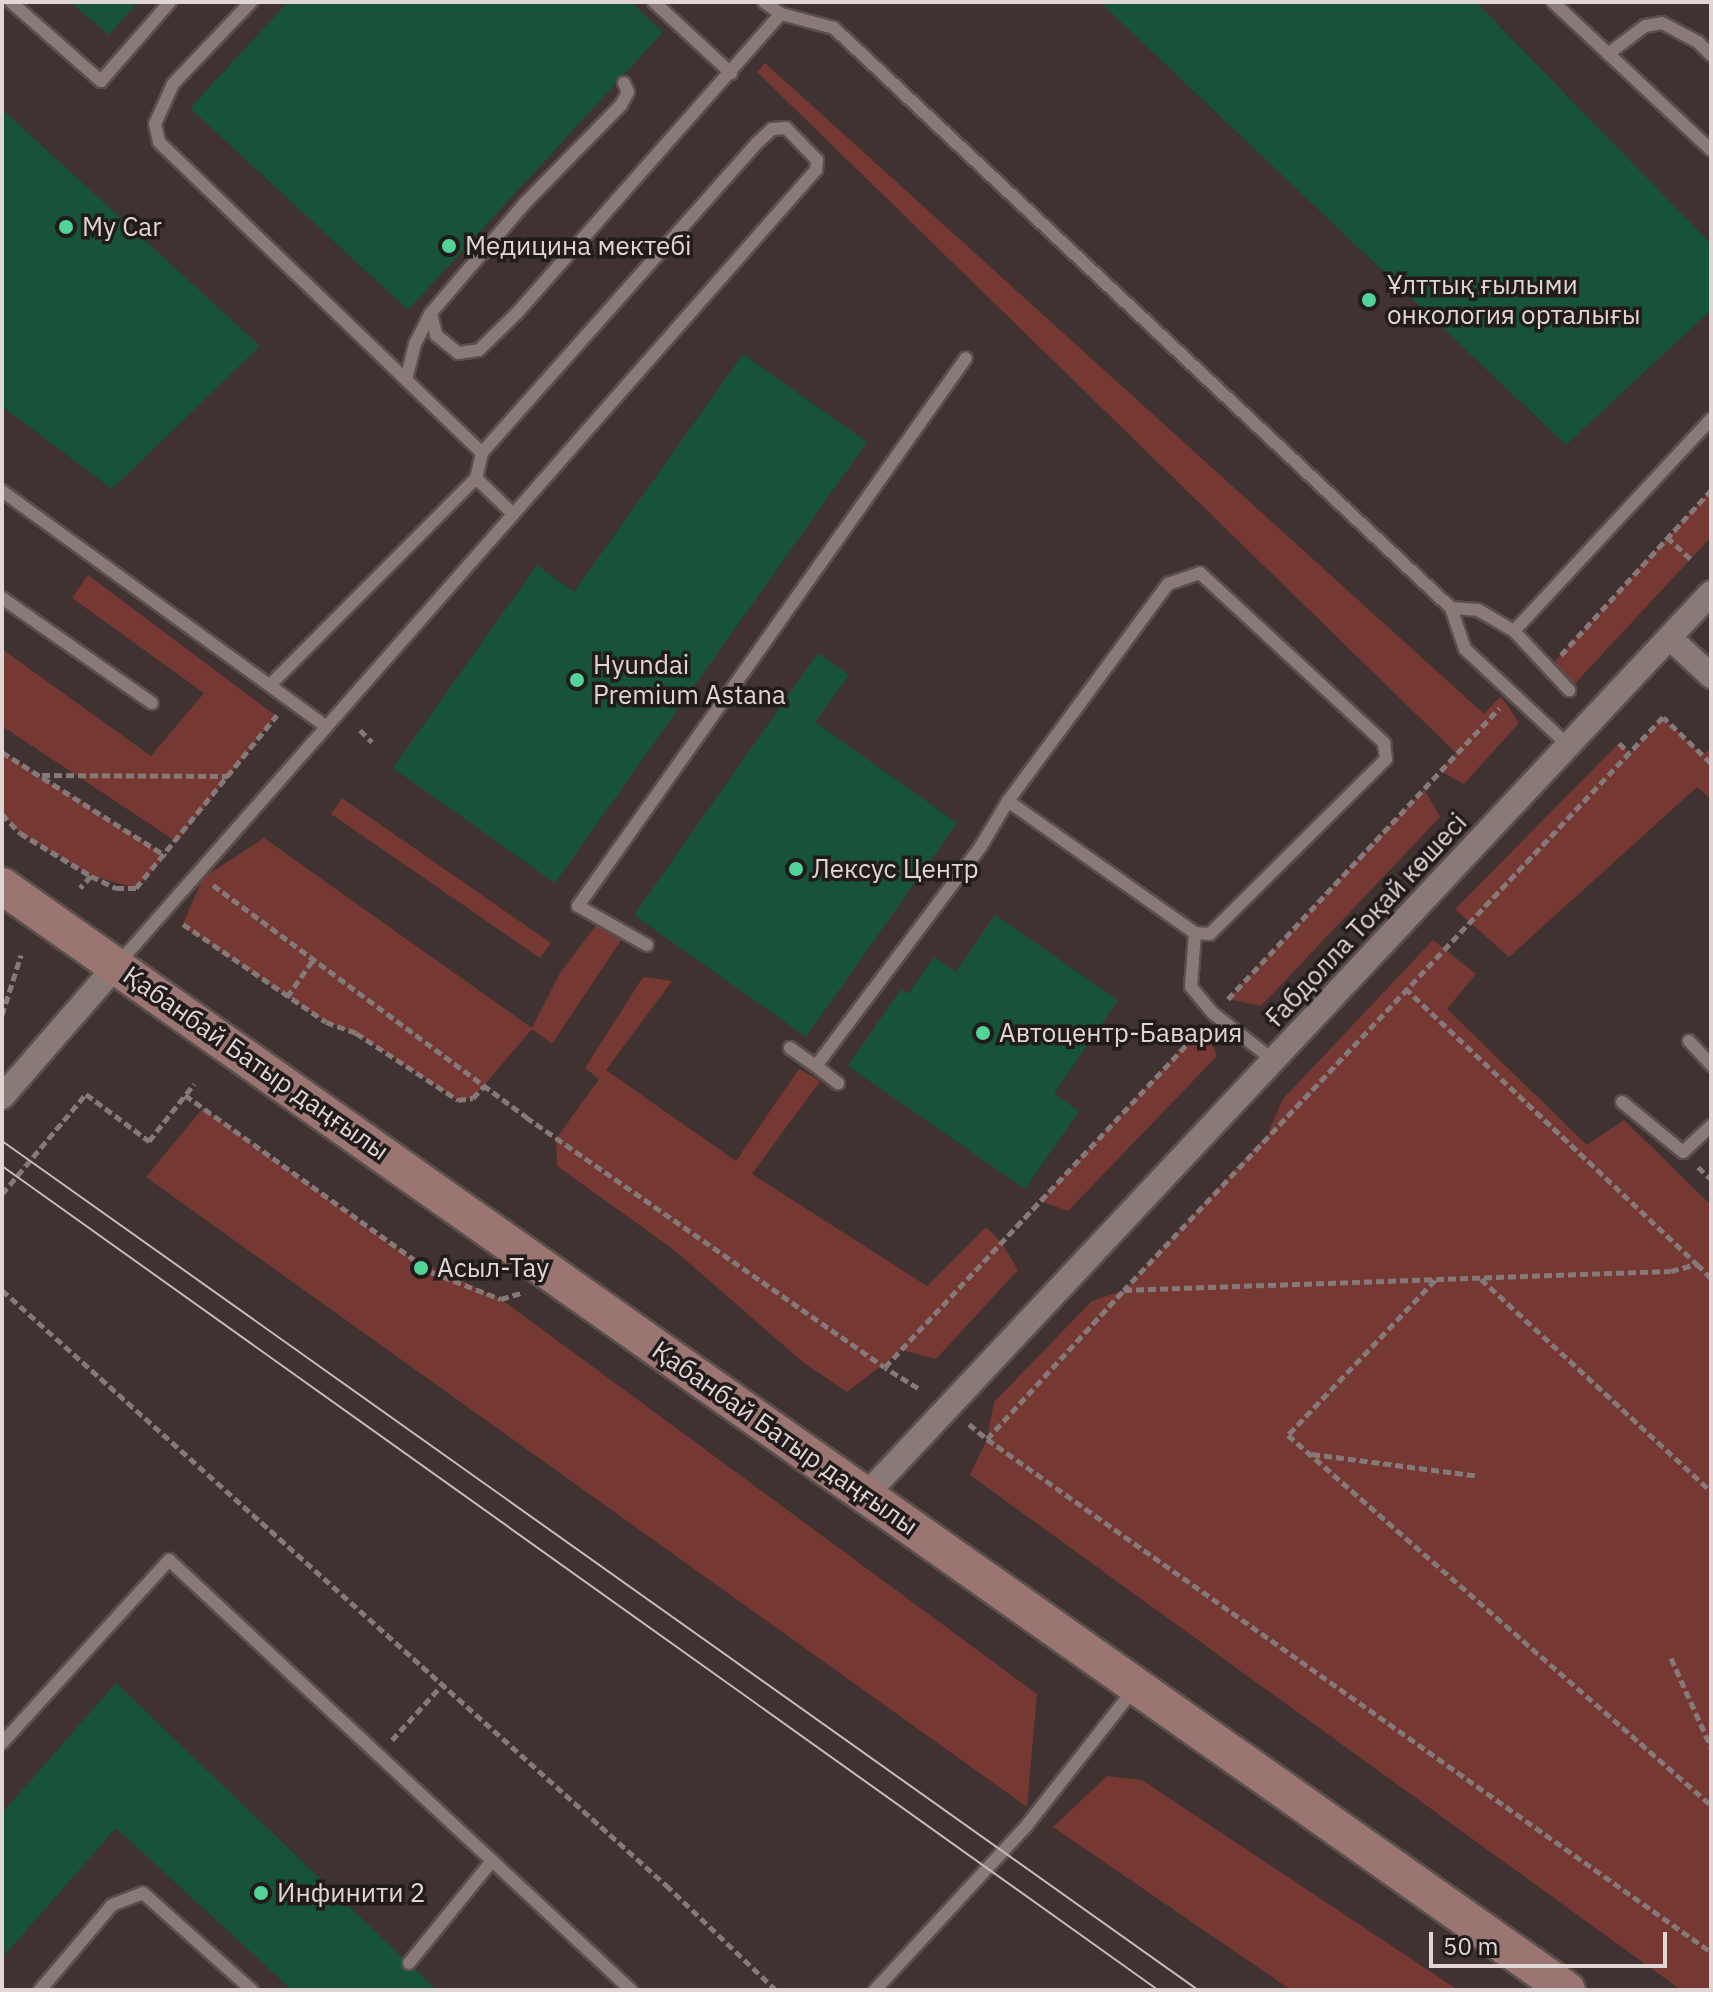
<!DOCTYPE html>
<meta charset="utf-8">
<style>
body{margin:0}
#map{position:relative;width:1713px;height:1992px;overflow:hidden;background:#3f3230;font-family:"IBM Plex Sans",sans-serif}
div>[style]{position:absolute}
.green>*{inset:0;background:#763832}
.building>*{inset:0;background:#165338}
.path>*{height:5px;margin-top:-2.5px;transform-origin:0;background:repeating-linear-gradient(90deg,#857a79 0 8px,transparent 0 12px)}
.roads{filter:drop-shadow(2px 0 #5a4f4d) drop-shadow(-2px 0 #5a4f4d) drop-shadow(0 2px #5a4f4d) drop-shadow(0 -2px #5a4f4d)}
.lane>*{height:12px;margin:-6px;padding:0 6px;transform-origin:6px;border-radius:6px;background:#897977}
.street>*{height:24px;margin:-12px;padding:0 12px;transform-origin:12px;border-radius:12px;background:#897977}
.secondary>*{height:36px;margin:-18px;padding:0 18px;transform-origin:18px;border-radius:18px;background:#9a7571}
.tram>*{height:2px;margin:-1px;padding:0 1px;transform-origin:1px;border-radius:1px;background:#c5bbba}
.dots>*{width:22px;height:22px;translate:-50% -50%;box-sizing:border-box;border:4px solid #221b1b;border-radius:50%}
span{translate:-50% -50%;white-space:nowrap;text-align:center;line-height:1.15;-webkit-text-stroke:7px #221b1b;paint-order:stroke}
.poi-label{font-size:26px;color:#dfd6d5}
.left{translate:0 -50%;text-align:left}
.street-label{font-size:26px;color:#dfd6d5}
.frame{position:absolute;inset:0;border:4px solid #dfd6d5;pointer-events:none}
.scale{position:absolute;left:1429px;top:1932px;width:238px;height:36px;box-sizing:border-box;border:4px solid #dfd6d5;border-top:0;padding-left:10px;font-size:24px;line-height:28px;white-space:nowrap;color:#dfd6d5;-webkit-text-stroke:6px #221b1b;paint-order:stroke}
</style>
<div id="map">
<div class="green">
<div style="clip-path:polygon(765px 63px,1484px 714px,1500px 697px,1505px 702px,1519px 723px,1464px 784px,1440px 771px,1456px 753px,757px 72px)"></div>
<div style="clip-path:polygon(1711px 490px,1711px 537px,1569px 690px,1548px 669px)"></div>
<div style="clip-path:polygon(88px 575px,276px 716px,177px 842px,2px 726px,2px 649px,151px 756px,204px 693px,72px 598px)"></div>
<div style="clip-path:polygon(1663px 717px,1703px 755px,1711px 748px,1711px 799px,1697px 787px,1509px 957px,1455px 909px,1619px 743px,1630px 753px)"></div>
<div style="clip-path:polygon(2px 752px,40px 776px,166px 856px,136px 888px,91px 876px,20px 833px,2px 814px)"></div>
<div style="clip-path:polygon(1424px 789px,1440px 817px,1261px 1006px,1228px 999px)"></div>
<div style="clip-path:polygon(342px 798px,551px 943px,540px 958px,331px 814px)"></div>
<div style="clip-path:polygon(264px 838px,532px 1028px,560px 973px,601px 919px,626px 933px,552px 1044px,532px 1029px,473px 1098px,458px 1100px,356px 1033px,326px 1022px,182px 926px,203px 878px)"></div>
<div style="clip-path:polygon(1433px 940px,1476px 974px,1447px 1009px,1587px 1145px,1624px 1120px,1711px 1205px,1711px 1990px,1681px 1990px,970px 1475px,987px 1439px,994px 1402px,1092px 1301px,1124px 1290px,1284px 1117px,1268px 1133px,1283px 1099px)"></div>
<div style="clip-path:polygon(643px 977px,672px 981px,606px 1070px,736px 1161px,799px 1069px,820px 1081px,752px 1174px,927px 1286px,986px 1227px,1002px 1243px,1018px 1270px,936px 1359px,902px 1350px,847px 1392px,804px 1363px,674px 1250px,557px 1166px,556px 1139px,599px 1079px,585px 1068px)"></div>
<div style="clip-path:polygon(1205px 1024px,1217px 1056px,1068px 1211px,1040px 1201px)"></div>
<div style="clip-path:polygon(203px 1108px,406px 1255px,501px 1299px,1037px 1694px,1027px 1807px,146px 1177px)"></div>
<div style="clip-path:polygon(1107px 1776px,1142px 1780px,1458px 1990px,1291px 1990px,1053px 1827px)"></div>
</div>
<div class="building">
<div style="clip-path:polygon(70px 2px,138px 2px,109px 35px)"></div>
<div style="clip-path:polygon(288px 2px,631px 2px,663px 32px,408px 310px,190px 108px)"></div>
<div style="clip-path:polygon(1100px 2px,1476px 2px,1711px 244px,1711px 310px,1566px 445px)"></div>
<div style="clip-path:polygon(2px 109px,260px 346px,112px 489px,2px 406px)"></div>
<div style="clip-path:polygon(743px 354px,867px 442px,555px 883px,393px 768px,537px 565px,574px 592px)"></div>
<div style="clip-path:polygon(818px 653px,849px 675px,815px 722px,957px 823px,806px 1037px,634px 915px)"></div>
<div style="clip-path:polygon(995px 915px,1118px 1000px,1054px 1094px,1079px 1111px,1025px 1189px,848px 1066px,901px 989px,908px 994px,934px 957px,956px 972px)"></div>
<div style="clip-path:polygon(116px 1683px,402px 1957px,403px 1969px,415px 1969px,437px 1990px,292px 1990px,116px 1828px,2px 1958px,2px 1813px)"></div>
</div>
<div class="path">
<div style="left:1667px;top:537px;width:33px;rotate:43deg"></div>
<div style="left:1561px;top:655px;width:223px;rotate:-47.7deg"></div>
<div style="left:360px;top:730px;width:17px;rotate:45deg"></div>
<div style="left:1619px;top:743px;width:14px;rotate:45deg"></div>
<div style="left:2px;top:752px;width:194px;rotate:32.4deg"></div>
<div style="left:1711px;top:763px;width:66px;rotate:-136.2deg"></div>
<div style="left:1663px;top:717px;width:787px;rotate:133.25deg"></div>
<div style="left:1124px;top:1290px;width:547px;rotate:-1.99deg"></div>
<div style="left:1671px;top:1271px;width:27px;rotate:-15deg"></div>
<div style="left:1697px;top:1264px;width:20px;rotate:45deg"></div>
<div style="left:42px;top:775px;width:186px;rotate:0.3deg"></div>
<div style="left:2px;top:814px;width:26px;rotate:47deg"></div>
<div style="left:20px;top:833px;width:83px;rotate:31.2deg"></div>
<div style="left:91px;top:876px;width:16px;rotate:133deg"></div>
<div style="left:91px;top:876px;width:28px;rotate:26deg"></div>
<div style="left:116px;top:888px;width:20px"></div>
<div style="left:136px;top:888px;width:223px;rotate:-50.8deg"></div>
<div style="left:213px;top:885px;width:390px;rotate:36.5deg"></div>
<div style="left:526px;top:1117px;width:437px;rotate:34.9deg"></div>
<div style="left:183px;top:924px;width:173px;rotate:34.4deg"></div>
<div style="left:326px;top:1022px;width:32px;rotate:20deg"></div>
<div style="left:356px;top:1033px;width:122px;rotate:33.3deg"></div>
<div style="left:458px;top:1100px;width:15px;rotate:-8deg"></div>
<div style="left:473px;top:1098px;width:16px;rotate:-47deg"></div>
<div style="left:1405px;top:988px;width:402px;rotate:43.4deg"></div>
<div style="left:287px;top:997px;width:45px;rotate:-54.9deg"></div>
<div style="left:1228px;top:999px;width:398px;rotate:-47deg"></div>
<div style="left:2px;top:1015px;width:63px;rotate:-72.4deg"></div>
<div style="left:185px;top:1095px;width:303px;rotate:35.7deg"></div>
<div style="left:431px;top:1272px;width:75px;rotate:21.1deg"></div>
<div style="left:501px;top:1299px;width:21px;rotate:-17deg"></div>
<div style="left:1698px;top:1167px;width:18px;rotate:43deg"></div>
<div style="left:2px;top:1194px;width:131px;rotate:-50deg"></div>
<div style="left:86px;top:1094px;width:79px;rotate:36.7deg"></div>
<div style="left:149px;top:1141px;width:73px;rotate:-51.7deg"></div>
<div style="left:1481px;top:1279px;width:313px;rotate:42.7deg"></div>
<div style="left:1435px;top:1280px;width:214px;rotate:133.5deg"></div>
<div style="left:1288px;top:1435px;width:562px;rotate:41.18deg"></div>
<div style="left:2px;top:1290px;width:892px;rotate:41.86deg"></div>
<div style="left:666px;top:1885px;width:152px;rotate:43.7deg"></div>
<div style="left:918px;top:1388px;width:39px;rotate:-148deg"></div>
<div style="left:885px;top:1367px;width:461px;rotate:-46.9deg"></div>
<div style="left:969px;top:1424px;width:23px;rotate:40deg"></div>
<div style="left:987px;top:1439px;width:202px;rotate:-47.4deg"></div>
<div style="left:987px;top:1439px;width:887px;rotate:35.32deg"></div>
<div style="left:1312px;top:1454px;width:167px;rotate:7.5deg"></div>
<div style="left:1671px;top:1658px;width:98px;rotate:65.8deg"></div>
<div style="left:392px;top:1740px;width:74px;rotate:-47.7deg"></div>
</div>
<div class="roads">
<div class="lane">
<div style="left:11px;top:2px;width:120px;rotate:41.3deg"></div>
<div style="left:101px;top:81px;width:105px;rotate:-48.9deg"></div>
<div style="left:251px;top:2px;width:113px;rotate:133.6deg"></div>
<div style="left:173px;top:84px;width:44px;rotate:114.2deg"></div>
<div style="left:155px;top:124px;width:18px;rotate:77deg"></div>
<div style="left:159px;top:142px;width:448px;rotate:43.9deg"></div>
<div style="left:654px;top:2px;width:105px;rotate:42.7deg"></div>
<div style="left:764px;top:2px;width:21px;rotate:35deg"></div>
<div style="left:781px;top:14px;width:55px;rotate:14.8deg"></div>
<div style="left:834px;top:28px;width:847px;rotate:43.23deg"></div>
<div style="left:1451px;top:608px;width:27px;rotate:4deg"></div>
<div style="left:1478px;top:610px;width:42px;rotate:30.3deg"></div>
<div style="left:1514px;top:631px;width:289px;rotate:-47.1deg"></div>
<div style="left:1553px;top:2px;width:216px;rotate:43.1deg"></div>
<div style="left:1608px;top:54px;width:46px;rotate:-37.1deg"></div>
<div style="left:1645px;top:26px;width:17px;rotate:-10deg"></div>
<div style="left:1662px;top:23px;width:41px;rotate:27.8deg"></div>
<div style="left:1698px;top:42px;width:18px;rotate:45deg"></div>
<div style="left:624px;top:83px;width:10px;rotate:66deg"></div>
<div style="left:628px;top:92px;width:15px;rotate:118deg"></div>
<div style="left:621px;top:105px;width:136px;rotate:134.4deg"></div>
<div style="left:526px;top:202px;width:146px;rotate:130.6deg"></div>
<div style="left:431px;top:313px;width:23px;rotate:77deg"></div>
<div style="left:436px;top:335px;width:28px;rotate:39deg"></div>
<div style="left:458px;top:353px;width:21px;rotate:-8deg"></div>
<div style="left:479px;top:350px;width:53px;rotate:-44.2deg"></div>
<div style="left:517px;top:313px;width:399px;rotate:-48.6deg"></div>
<div style="left:406px;top:380px;width:37px;rotate:-76deg"></div>
<div style="left:415px;top:344px;width:35px;rotate:-63deg"></div>
<div style="left:2px;top:491px;width:400px;rotate:36deg"></div>
<div style="left:2px;top:598px;width:183px;rotate:35deg"></div>
<div style="left:1451px;top:608px;width:43px;rotate:71.1deg"></div>
<div style="left:1465px;top:649px;width:142px;rotate:43deg"></div>
<div style="left:1514px;top:631px;width:81px;rotate:47deg"></div>
<div style="left:271px;top:684px;width:291px;rotate:-45.1deg"></div>
<div style="left:1195px;top:933px;width:54px;rotate:94.2deg"></div>
<div style="left:1191px;top:987px;width:35px;rotate:50deg"></div>
<div style="left:1214px;top:1014px;width:75px;rotate:37.9deg"></div>
<div style="left:647px;top:945px;width:79px;rotate:-150.5deg"></div>
<div style="left:578px;top:906px;width:671px;rotate:-54.7deg"></div>
<div style="left:117px;top:965px;width:1059px;rotate:-48.68deg"></div>
<div style="left:816px;top:170px;width:10px;rotate:-84deg"></div>
<div style="left:817px;top:160px;width:45px;rotate:-134.1deg"></div>
<div style="left:786px;top:128px;width:14px;rotate:176deg"></div>
<div style="left:772px;top:129px;width:21px;rotate:137deg"></div>
<div style="left:757px;top:143px;width:414px;rotate:131.6deg"></div>
<div style="left:482px;top:453px;width:26px;rotate:103deg"></div>
<div style="left:476px;top:478px;width:52px;rotate:44.2deg"></div>
<div style="left:1689px;top:1041px;width:33px;rotate:47deg"></div>
<div style="left:790px;top:1048px;width:32px;rotate:35deg"></div>
<div style="left:816px;top:1066px;width:275px;rotate:-53.1deg"></div>
<div style="left:981px;top:846px;width:52px;rotate:-59deg"></div>
<div style="left:1008px;top:801px;width:270px;rotate:-53.6deg"></div>
<div style="left:1168px;top:584px;width:34px;rotate:-19deg"></div>
<div style="left:1200px;top:573px;width:251px;rotate:42.7deg"></div>
<div style="left:1384px;top:743px;width:16px;rotate:83deg"></div>
<div style="left:1386px;top:759px;width:248px;rotate:135.2deg"></div>
<div style="left:1210px;top:934px;width:15px;rotate:-176deg"></div>
<div style="left:1195px;top:933px;width:229px;rotate:-144.8deg"></div>
<div style="left:816px;top:1066px;width:28px;rotate:38deg"></div>
<div style="left:1622px;top:1102px;width:79px;rotate:39.3deg"></div>
<div style="left:1683px;top:1152px;width:38px;rotate:-43deg"></div>
<div style="left:2px;top:1743px;width:248px;rotate:-47.6deg"></div>
<div style="left:169px;top:1560px;width:631px;rotate:42.95deg"></div>
<div style="left:409px;top:1963px;width:132px;rotate:-50.9deg"></div>
<div style="left:40px;top:1990px;width:111px;rotate:-49.7deg"></div>
<div style="left:112px;top:1905px;width:33px;rotate:-21deg"></div>
<div style="left:143px;top:1893px;width:146px;rotate:41.7deg"></div>
<div style="left:875px;top:1990px;width:224px;rotate:-47.3deg"></div>
<div style="left:1027px;top:1825px;width:173px;rotate:-51.8deg"></div>
</div>
<div class="street">
<div style="left:1670px;top:638px;width:56px;rotate:42.8deg"></div>
<div style="left:2px;top:1097px;width:174px;rotate:-49deg"></div>
<div style="left:865px;top:1496px;width:1237px;rotate:-46.87deg"></div>
</div>
<div class="secondary">
<div style="left:2px;top:886px;width:1915px;rotate:35.2deg"></div>
</div>
</div>
<div class="tram">
<div style="left:2px;top:1141px;width:1467px;rotate:35.37deg"></div>
<div style="left:2px;top:1166px;width:1420px;rotate:35.48deg"></div>
</div>
<div class="dots">
<div style="left:66px;top:227px;background:#52d397"></div>
<div style="left:449px;top:246px;background:#52d397"></div>
<div style="left:1369px;top:300px;background:#52d397"></div>
<div style="left:577px;top:680px;background:#52d397"></div>
<div style="left:796px;top:869px;background:#52d397"></div>
<div style="left:983px;top:1033px;background:#52d397"></div>
<div style="left:421px;top:1268px;background:#52d397"></div>
<div style="left:261px;top:1893px;background:#52d397"></div>
</div>
<div class="poi-label">
<span class="left" style="left:82px;top:227px">My Car</span>
<span class="left" style="left:465px;top:246px">Медицина мектебі</span>
<span class="left" style="left:1387px;top:300px">Ұлттық ғылыми<br>онкология орталығы</span>
<span class="left" style="left:593px;top:680px">Hyundai<br>Premium Astana</span>
<span class="left" style="left:812px;top:869px">Лексус Центр</span>
<span class="left" style="left:999px;top:1033px">Автоцентр-Бавария</span>
<span class="left" style="left:437px;top:1268px">Асыл-Тау</span>
<span class="left" style="left:277px;top:1893px">Инфинити 2</span>
</div>
<div class="street-label">
<span style="left:1366px;top:920px;rotate:-47deg">Ғабдолла Тоқай көшесі</span>
<span style="left:256px;top:1063px;rotate:35deg">Қабанбай Батыр даңғылы</span>
<span style="left:785px;top:1438px;rotate:35deg">Қабанбай Батыр даңғылы</span>
</div>
<div class="frame"></div>
<div class="scale">50 m</div>
</div>
